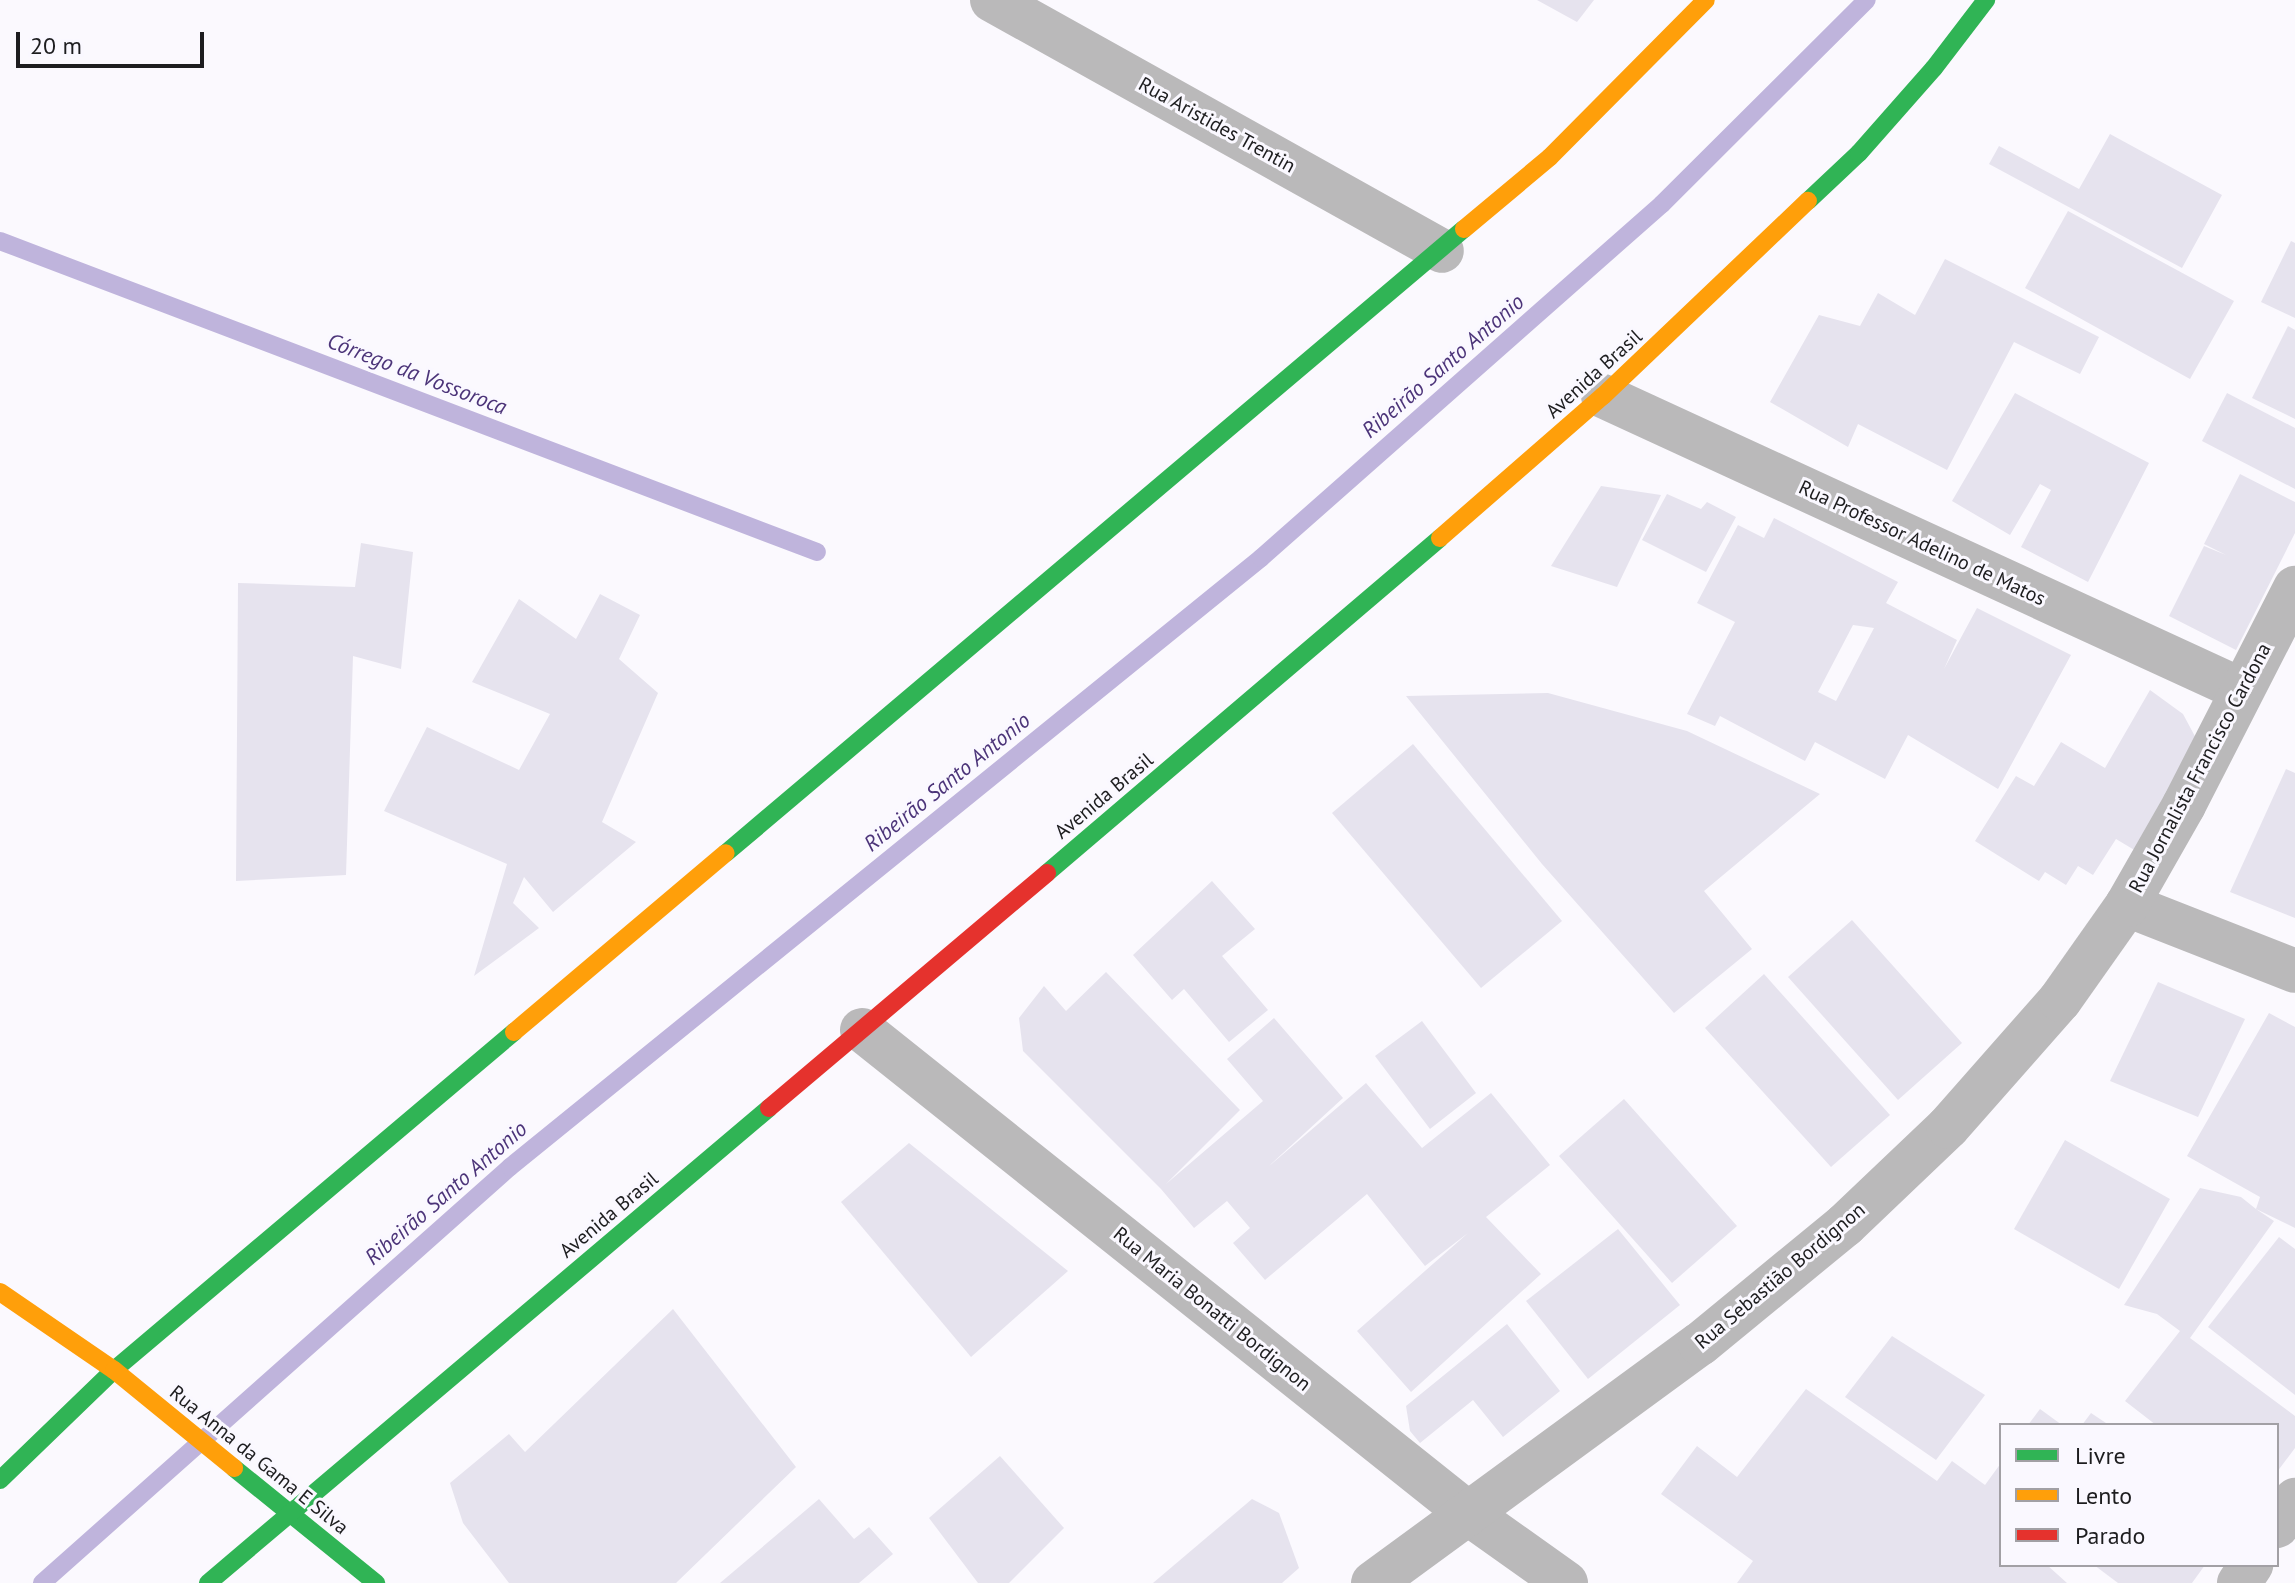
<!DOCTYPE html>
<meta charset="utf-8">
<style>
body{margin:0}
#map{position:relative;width:2295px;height:1583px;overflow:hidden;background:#fbf9fe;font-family:"PT Sans",sans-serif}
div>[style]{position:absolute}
.stream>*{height:18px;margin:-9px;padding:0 9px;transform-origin:9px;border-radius:9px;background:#bfb4dc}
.building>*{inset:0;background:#e6e3ee}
.street>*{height:44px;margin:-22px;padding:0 22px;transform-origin:22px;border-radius:22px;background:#bab9ba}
.fast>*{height:18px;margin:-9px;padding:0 9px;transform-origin:9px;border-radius:9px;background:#30b455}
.slow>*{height:18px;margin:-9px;padding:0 9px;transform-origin:9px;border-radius:9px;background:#ff9f0a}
.jam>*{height:18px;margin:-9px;padding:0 9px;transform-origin:9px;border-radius:9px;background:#e5322d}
span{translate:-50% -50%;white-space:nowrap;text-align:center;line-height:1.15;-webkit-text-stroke:6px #faf8ff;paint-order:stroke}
.street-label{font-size:20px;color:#1d1d1f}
.water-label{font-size:22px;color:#4c3479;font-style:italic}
.legend{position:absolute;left:1999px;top:1423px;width:280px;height:144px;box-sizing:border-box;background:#faf8ff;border:2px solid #a2a0a5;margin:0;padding:10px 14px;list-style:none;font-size:24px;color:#1d1d1f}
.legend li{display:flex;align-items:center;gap:16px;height:40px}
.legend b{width:40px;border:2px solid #a2a0a5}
.scale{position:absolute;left:16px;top:32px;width:188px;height:36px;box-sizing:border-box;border:4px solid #1d1d1f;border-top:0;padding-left:10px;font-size:24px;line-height:28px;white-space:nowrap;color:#1d1d1f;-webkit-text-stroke:6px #faf8ff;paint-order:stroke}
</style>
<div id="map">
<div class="stream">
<div style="left:0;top:241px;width:874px;rotate:20.84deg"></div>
<div style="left:42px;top:1583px;width:626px;rotate:-41.63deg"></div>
<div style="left:510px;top:1167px;width:967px;rotate:-39.04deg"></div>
<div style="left:1261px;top:558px;width:535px;rotate:-41.44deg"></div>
<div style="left:1662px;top:204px;width:289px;rotate:-44.9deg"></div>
</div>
<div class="building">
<div style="clip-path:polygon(1537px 0,1594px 0,1577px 22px)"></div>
<div style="clip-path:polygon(2110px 134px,2222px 195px,2182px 268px,1989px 164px,1999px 146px,2079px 189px)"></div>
<div style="clip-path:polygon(2068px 211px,2234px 301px,2190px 379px,2025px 288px)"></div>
<div style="clip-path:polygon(2291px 241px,2295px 243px,2295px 318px,2261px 302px)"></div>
<div style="clip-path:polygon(1945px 259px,2099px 337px,2080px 374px,2014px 342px,1947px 470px,1858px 424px,1848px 447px,1770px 402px,1819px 315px,1860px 326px,1878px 293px,1915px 315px)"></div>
<div style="clip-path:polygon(2288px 326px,2295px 330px,2295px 419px,2252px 398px)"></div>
<div style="clip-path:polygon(2015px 393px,2149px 463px,2088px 582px,2021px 547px,2051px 490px,2040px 484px,2010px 535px,1952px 501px)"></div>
<div style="clip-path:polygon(2227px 393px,2295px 428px,2295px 489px,2202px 441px)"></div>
<div style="clip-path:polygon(2240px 474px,2295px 502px,2295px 533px,2236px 650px,2169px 616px,2204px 546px,2226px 555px,2204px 544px)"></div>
<div style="clip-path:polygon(1601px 486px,1661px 495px,1617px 587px,1551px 566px)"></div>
<div style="clip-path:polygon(1667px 494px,1701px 509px,1707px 502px,1736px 517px,1706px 572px,1642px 540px)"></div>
<div style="clip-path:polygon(evenodd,1774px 518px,1898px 582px,1886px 603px,1957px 640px,1944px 669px,1977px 608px,2071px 655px,1998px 789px,1908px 735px,1885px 779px,1815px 742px,1805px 761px,1720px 716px,1715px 726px,1687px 714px,1735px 622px,1697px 603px,1738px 525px,1764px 538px,1774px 518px,1853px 625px,1874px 628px,1836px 701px,1818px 692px,1853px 625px)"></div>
<div style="clip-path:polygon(361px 543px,413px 552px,401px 669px,353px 656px,346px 875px,236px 881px,238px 583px,355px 587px)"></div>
<div style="clip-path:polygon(600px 594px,640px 615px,619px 659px,658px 693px,602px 822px,636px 842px,553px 912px,524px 877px,513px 903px,539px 928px,474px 976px,507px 864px,384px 811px,427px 727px,519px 770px,550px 714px,472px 682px,519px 599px,576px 639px)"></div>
<div style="clip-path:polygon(2150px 690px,2183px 714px,2198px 742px,2136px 851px,2116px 839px,2093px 875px,2078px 866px,2066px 885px,2045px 872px,2039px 881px,1975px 841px,2016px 776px,2034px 786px,2061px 742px,2105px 768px)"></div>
<div style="clip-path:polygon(1548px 693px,1687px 731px,1820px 794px,1704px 891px,1752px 949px,1674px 1013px,1542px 864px,1406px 696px)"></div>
<div style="clip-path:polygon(1413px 744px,1562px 921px,1481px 988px,1332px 813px)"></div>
<div style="clip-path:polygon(2286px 769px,2295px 773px,2295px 918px,2230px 892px)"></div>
<div style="clip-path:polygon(1212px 881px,1255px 929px,1222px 956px,1268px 1010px,1229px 1042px,1184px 989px,1172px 1000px,1133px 955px)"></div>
<div style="clip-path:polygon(1852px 920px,1962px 1043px,1898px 1100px,1788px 977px)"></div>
<div style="clip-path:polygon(1106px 972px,1240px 1110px,1166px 1184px,1263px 1101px,1227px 1059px,1274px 1018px,1343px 1098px,1269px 1166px,1366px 1083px,1422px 1148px,1491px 1093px,1550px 1165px,1486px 1217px,1541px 1274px,1411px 1392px,1357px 1331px,1468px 1233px,1425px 1266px,1367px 1194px,1265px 1280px,1233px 1243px,1250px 1228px,1227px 1201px,1194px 1228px,1161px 1189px,1023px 1051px,1019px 1018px,1044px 986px,1066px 1011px)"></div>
<div style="clip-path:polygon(1764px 974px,1890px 1115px,1831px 1167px,1705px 1028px)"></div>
<div style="clip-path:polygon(2158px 982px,2245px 1019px,2198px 1117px,2110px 1081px)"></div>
<div style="clip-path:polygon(2269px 1013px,2295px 1027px,2295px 1228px,2256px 1209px,2274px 1221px,2190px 1338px,2295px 1416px,2295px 1448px,2277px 1472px,2277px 1425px,2156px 1425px,2125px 1401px,2180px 1331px,2157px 1314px,2124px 1305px,2200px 1188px,2241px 1197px,2256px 1209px,2260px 1197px,2187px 1156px)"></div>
<div style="clip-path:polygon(1422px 1021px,1476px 1093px,1430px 1129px,1375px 1056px)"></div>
<div style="clip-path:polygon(1624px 1099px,1737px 1226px,1672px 1283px,1559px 1156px)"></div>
<div style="clip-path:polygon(2065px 1140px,2170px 1199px,2119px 1289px,2014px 1229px)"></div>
<div style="clip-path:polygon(909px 1143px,1068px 1271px,971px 1357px,841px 1202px)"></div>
<div style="clip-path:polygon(1618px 1229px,1680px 1305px,1588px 1379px,1526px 1301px)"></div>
<div style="clip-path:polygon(2279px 1237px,2295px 1249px,2295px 1395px,2208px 1327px)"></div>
<div style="clip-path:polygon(673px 1309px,796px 1467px,676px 1583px,509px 1583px,463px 1523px,450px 1483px,509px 1434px,525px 1452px)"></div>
<div style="clip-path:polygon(1507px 1324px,1560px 1391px,1503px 1437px,1473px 1400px,1420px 1443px,1410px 1431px,1406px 1406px)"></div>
<div style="clip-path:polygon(1892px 1336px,1985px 1395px,1936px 1460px,1845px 1397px)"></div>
<div style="clip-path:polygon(1806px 1389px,1937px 1481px,1952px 1461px,1985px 1485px,2001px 1463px,2001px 1565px,2047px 1565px,2067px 1583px,1737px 1583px,1753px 1561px,1661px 1494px,1697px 1446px,1737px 1477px)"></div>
<div style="clip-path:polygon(2040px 1409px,2062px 1425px,2028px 1425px)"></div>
<div style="clip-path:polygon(2091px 1413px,2109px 1425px,2082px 1425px)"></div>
<div style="clip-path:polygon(1000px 1456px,1064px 1528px,1009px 1583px,978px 1583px,929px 1518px)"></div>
<div style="clip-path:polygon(819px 1499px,854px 1539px,869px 1527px,893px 1554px,859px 1583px,720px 1583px)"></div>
<div style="clip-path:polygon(1252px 1499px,1279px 1513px,1299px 1568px,1282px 1583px,1153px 1583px)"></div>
<div style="clip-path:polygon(2094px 1565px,2205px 1565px,2192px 1583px,2118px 1583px)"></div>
</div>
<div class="street">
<div style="left:992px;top:0;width:515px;rotate:29.15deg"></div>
<div style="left:1603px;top:396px;width:703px;rotate:24.71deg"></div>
<div style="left:2127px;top:905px;width:180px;rotate:21.4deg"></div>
<div style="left:862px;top:1030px;width:776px;rotate:38.57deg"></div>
<div style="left:1469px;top:1514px;width:119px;rotate:35.4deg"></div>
<div style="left:2277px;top:1526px;width:32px;rotate:-55deg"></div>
<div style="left:1373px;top:1583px;width:405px;rotate:-36.2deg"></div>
<div style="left:1700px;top:1344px;width:188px;rotate:-39.4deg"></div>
<div style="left:1845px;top:1225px;width:142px;rotate:-43.6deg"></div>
<div style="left:1948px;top:1127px;width:169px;rotate:-48.6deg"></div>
<div style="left:2060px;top:1000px;width:116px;rotate:-54.8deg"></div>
<div style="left:2127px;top:905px;width:115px;rotate:-60.3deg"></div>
<div style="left:2184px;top:805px;width:244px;rotate:-62.9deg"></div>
<div style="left:2239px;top:1583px;width:22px;rotate:-56deg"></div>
</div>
<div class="fast">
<div style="left:1808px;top:201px;width:70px;rotate:-43.3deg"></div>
<div style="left:1859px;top:153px;width:113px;rotate:-48.6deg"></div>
<div style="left:1934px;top:68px;width:86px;rotate:-52.6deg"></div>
<div style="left:726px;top:853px;width:966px;rotate:-40.22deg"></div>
<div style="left:1047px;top:873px;width:516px;rotate:-40.44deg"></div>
<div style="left:234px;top:1468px;width:183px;rotate:39deg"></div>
<div style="left:0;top:1480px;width:158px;rotate:-44deg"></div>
<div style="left:114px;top:1370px;width:524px;rotate:-40.2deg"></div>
<div style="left:208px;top:1583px;width:735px;rotate:-40.25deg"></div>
</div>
<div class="slow">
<div style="left:1464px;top:229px;width:112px;rotate:-39.9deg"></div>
<div style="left:1550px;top:157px;width:221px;rotate:-45.2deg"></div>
<div style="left:1440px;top:538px;width:216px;rotate:-41.1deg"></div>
<div style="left:1603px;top:396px;width:283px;rotate:-43.6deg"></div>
<div style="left:514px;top:1032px;width:277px;rotate:-40.2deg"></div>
<div style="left:0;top:1292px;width:138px;rotate:34.4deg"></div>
<div style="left:114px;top:1370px;width:155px;rotate:39.2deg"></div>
</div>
<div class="jam">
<div style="left:769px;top:1108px;width:364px;rotate:-40.2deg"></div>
</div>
<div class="street-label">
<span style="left:1217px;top:125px;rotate:29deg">Rua Aristides Trentin</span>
<span style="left:1594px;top:374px;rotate:-42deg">Avenida Brasil</span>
<span style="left:1922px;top:543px;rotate:25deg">Rua Professor Adelino de Matos</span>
<span style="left:2200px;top:768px;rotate:-62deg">Rua Jornalista Francisco Cardona</span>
<span style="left:1104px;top:796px;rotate:-40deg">Avenida Brasil</span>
<span style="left:609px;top:1215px;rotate:-40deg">Avenida Brasil</span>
<span style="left:1780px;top:1276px;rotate:-40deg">Rua Sebastião Bordignon</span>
<span style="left:1212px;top:1309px;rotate:39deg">Rua Maria Bonatti Bordignon</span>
<span style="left:259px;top:1460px;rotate:39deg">Rua Anna da Gama E Silva</span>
</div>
<div class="water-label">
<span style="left:1443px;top:366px;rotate:-41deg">Ribeirão Santo Antonio</span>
<span style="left:417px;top:374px;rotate:21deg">Córrego da Vossoroca</span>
<span style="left:947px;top:782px;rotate:-39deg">Ribeirão Santo Antonio</span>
<span style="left:446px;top:1193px;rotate:-41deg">Ribeirão Santo Antonio</span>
</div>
<ul class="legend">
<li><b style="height:10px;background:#30b455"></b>Livre</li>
<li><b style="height:10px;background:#ff9f0a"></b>Lento</li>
<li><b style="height:10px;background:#e5322d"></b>Parado</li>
</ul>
<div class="scale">20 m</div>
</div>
